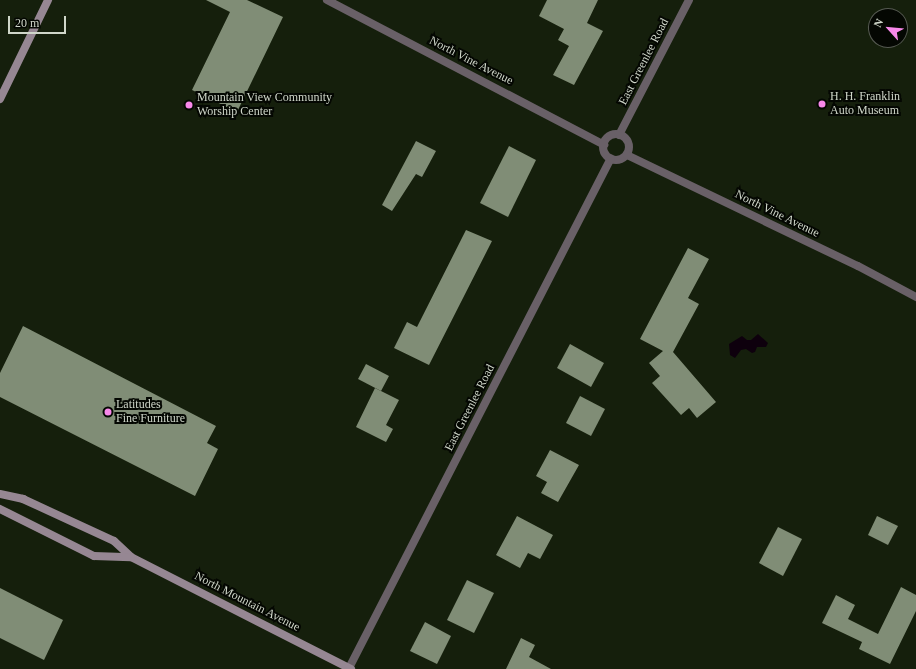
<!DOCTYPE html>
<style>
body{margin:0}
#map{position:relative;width:916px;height:669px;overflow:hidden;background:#151f0c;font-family:"Times New Roman",serif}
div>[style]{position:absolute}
.water>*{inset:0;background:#0e000d}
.building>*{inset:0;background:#808d76}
.street>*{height:8px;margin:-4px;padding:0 4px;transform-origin:4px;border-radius:4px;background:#696067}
.street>.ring{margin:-4px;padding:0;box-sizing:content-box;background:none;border:8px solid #696067;border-radius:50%}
.secondary>*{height:8px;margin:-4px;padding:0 4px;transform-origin:4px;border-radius:4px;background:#968793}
.dots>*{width:11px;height:11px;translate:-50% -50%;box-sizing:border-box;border:2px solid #040702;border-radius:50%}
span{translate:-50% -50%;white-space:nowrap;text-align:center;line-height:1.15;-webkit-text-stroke:4px #040702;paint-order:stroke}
.street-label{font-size:12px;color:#d0d7ca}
.poi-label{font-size:12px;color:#d0d7ca}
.left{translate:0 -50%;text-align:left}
.north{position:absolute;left:868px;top:8px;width:40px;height:40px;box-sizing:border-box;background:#040702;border:1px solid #565a52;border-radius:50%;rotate:297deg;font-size:11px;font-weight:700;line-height:16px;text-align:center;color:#d0d7ca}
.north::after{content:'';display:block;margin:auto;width:14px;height:18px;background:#f888ea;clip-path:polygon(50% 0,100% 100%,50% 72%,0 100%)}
.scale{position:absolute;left:8px;top:16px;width:58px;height:18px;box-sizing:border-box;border:2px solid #d0d7ca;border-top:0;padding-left:5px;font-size:12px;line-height:14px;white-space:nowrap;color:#d0d7ca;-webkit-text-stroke:3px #040702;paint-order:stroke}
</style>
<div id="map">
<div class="water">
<div style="clip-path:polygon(758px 334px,768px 343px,766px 347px,757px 347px,755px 352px,752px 353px,746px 349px,741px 350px,735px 358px,730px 355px,729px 344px,742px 336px,747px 340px,751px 340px)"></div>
</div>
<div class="building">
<div style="clip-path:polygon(206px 0,247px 0,283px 17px,237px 112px,192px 90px,230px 12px)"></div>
<div style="clip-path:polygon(547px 0,598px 0,587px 23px,603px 31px,574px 85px,553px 75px,569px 46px,558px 40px,564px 29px,539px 16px)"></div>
<div style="clip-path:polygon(416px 141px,436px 151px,422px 177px,416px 174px,392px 211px,382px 205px)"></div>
<div style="clip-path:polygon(509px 146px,536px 160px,508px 217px,480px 203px)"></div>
<div style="clip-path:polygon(466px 230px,492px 241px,429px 365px,394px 348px,407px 322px,417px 327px)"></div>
<div style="clip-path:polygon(688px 248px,709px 259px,688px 298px,699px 304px,673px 352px,716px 402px,697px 418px,689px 408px,681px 415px,652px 383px,660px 376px,649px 363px,663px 351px,640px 339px)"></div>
<div style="clip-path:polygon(23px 326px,216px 426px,207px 443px,218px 449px,195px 496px,0 397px,0 373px)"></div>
<div style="clip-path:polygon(570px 344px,604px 363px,591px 387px,557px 368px)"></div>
<div style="clip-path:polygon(366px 364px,389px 376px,381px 391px,358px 379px)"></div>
<div style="clip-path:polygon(375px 388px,399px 400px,386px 425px,393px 429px,386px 442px,356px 427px)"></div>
<div style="clip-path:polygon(580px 396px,605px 409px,591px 436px,566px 423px)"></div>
<div style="clip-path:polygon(550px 450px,579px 465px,558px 502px,541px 493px,547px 482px,536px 476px)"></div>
<div style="clip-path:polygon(517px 516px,553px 535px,540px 559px,528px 553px,520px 568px,496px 555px)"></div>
<div style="clip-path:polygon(877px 516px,898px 526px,888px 545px,868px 535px)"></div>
<div style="clip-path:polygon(778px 527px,802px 539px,783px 576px,759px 563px)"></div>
<div style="clip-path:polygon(467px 580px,494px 593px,474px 633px,447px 620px)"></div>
<div style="clip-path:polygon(901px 587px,916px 595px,916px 611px,890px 664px,859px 649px,862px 642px,822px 623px,836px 595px,855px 605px,848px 619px,878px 634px)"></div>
<div style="clip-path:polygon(0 588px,63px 620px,44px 660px,0 638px)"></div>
<div style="clip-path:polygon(425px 622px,451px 636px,437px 664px,410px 651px)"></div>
<div style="clip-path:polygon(521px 638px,535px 645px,529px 657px,551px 669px,506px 669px)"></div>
</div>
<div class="street">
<div style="left:327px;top:0;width:313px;rotate:27.6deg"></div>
<div class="ring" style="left:603px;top:134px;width:18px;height:18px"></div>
<div style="left:619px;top:135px;width:152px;rotate:-62.6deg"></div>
<div style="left:627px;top:155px;width:256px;rotate:25.7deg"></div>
<div style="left:858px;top:266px;width:66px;rotate:28.1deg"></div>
<div style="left:349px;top:668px;width:573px;rotate:-62.81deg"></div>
</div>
<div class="secondary">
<div style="left:0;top:99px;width:110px;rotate:-64.1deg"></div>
<div style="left:0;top:494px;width:24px;rotate:12deg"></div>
<div style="left:23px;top:499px;width:100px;rotate:24.8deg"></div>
<div style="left:114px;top:541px;width:23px;rotate:43deg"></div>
<div style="left:131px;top:557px;width:247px;rotate:27deg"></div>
<div style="left:0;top:509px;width:105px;rotate:26.6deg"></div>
<div style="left:94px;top:556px;width:37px;rotate:2deg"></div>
</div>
<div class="dots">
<div style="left:822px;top:104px;background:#f888ea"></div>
<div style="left:189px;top:105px;background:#f888ea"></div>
<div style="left:108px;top:412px;background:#f888ea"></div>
</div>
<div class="street-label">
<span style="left:471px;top:61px;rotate:27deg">North Vine Avenue</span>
<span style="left:644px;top:62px;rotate:-63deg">East Greenlee Road</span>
<span style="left:777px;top:214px;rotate:26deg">North Vine Avenue</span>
<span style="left:470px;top:408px;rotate:-63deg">East Greenlee Road</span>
<span style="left:247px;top:602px;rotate:27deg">North Mountain Avenue</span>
</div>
<div class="poi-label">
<span class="left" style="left:830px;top:104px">H. H. Franklin<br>Auto Museum</span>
<span class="left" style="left:197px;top:105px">Mountain View Community<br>Worship Center</span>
<span class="left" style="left:116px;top:412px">Latitudes<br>Fine Furniture</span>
</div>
<div class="north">N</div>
<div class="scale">20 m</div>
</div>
